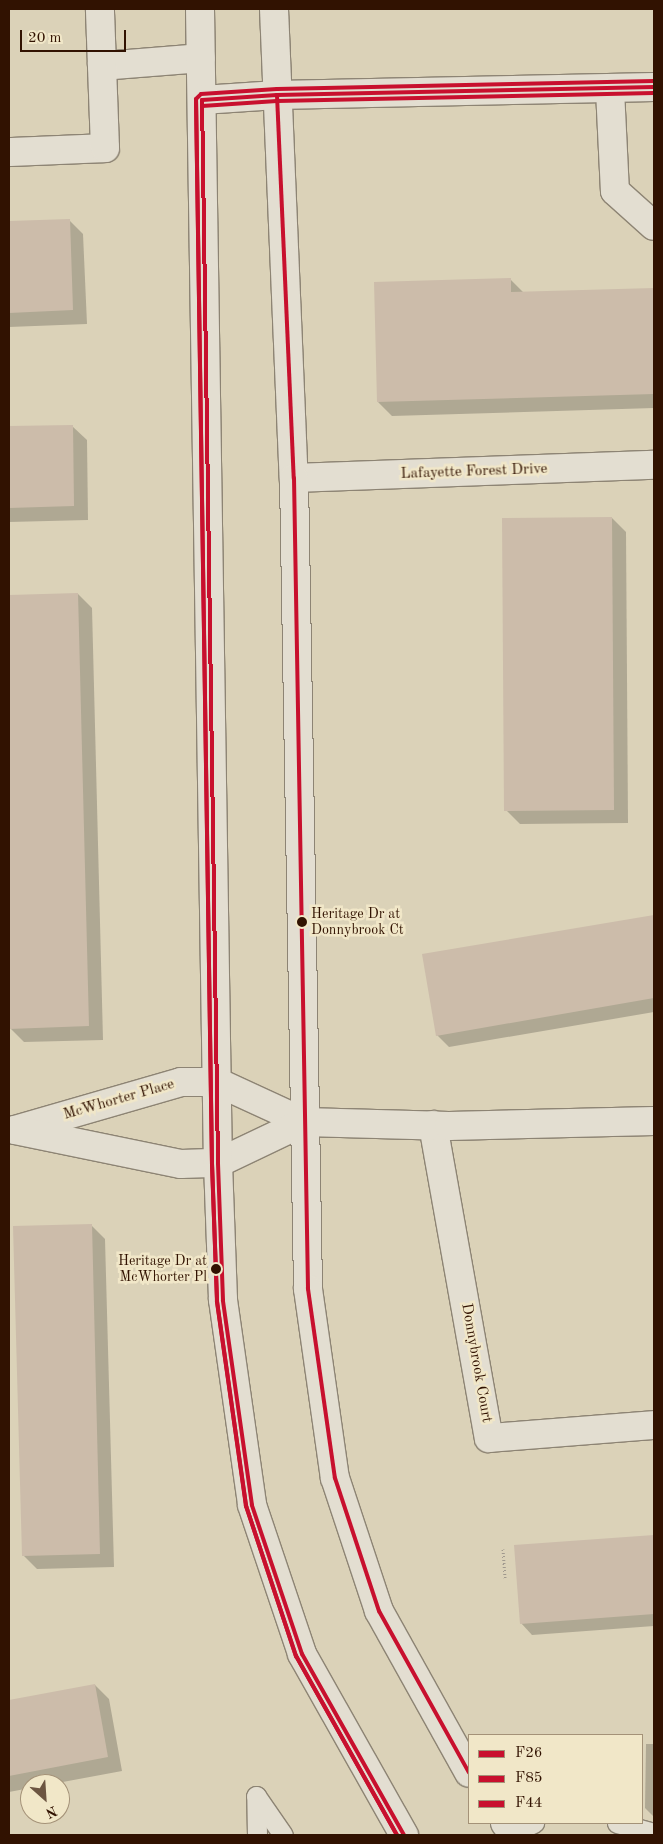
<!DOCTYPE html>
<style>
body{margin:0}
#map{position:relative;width:663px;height:1844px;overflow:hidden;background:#dbd2b8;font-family:"Old Standard TT",serif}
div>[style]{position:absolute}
.shadow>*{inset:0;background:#0003}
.building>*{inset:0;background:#ccbcaa}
.path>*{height:3px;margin-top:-1.5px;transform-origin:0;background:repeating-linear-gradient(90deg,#a0998e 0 1px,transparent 0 3.5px)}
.roads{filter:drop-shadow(1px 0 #8d8474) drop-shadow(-1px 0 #8d8474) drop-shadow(0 1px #8d8474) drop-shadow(0 -1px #8d8474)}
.service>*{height:19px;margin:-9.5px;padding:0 9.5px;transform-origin:9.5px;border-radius:9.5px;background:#e3ded1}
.minor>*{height:28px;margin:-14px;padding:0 14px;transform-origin:14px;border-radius:14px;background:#e3ded1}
.tertiary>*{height:28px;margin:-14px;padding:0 14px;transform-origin:14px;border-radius:14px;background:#e3ded1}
.bus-1>*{height:4px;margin:-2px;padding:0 2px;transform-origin:2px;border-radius:2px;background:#c8102e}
.bus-2>*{height:4px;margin:-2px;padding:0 2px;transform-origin:2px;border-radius:2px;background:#c8102e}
.bus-3>*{height:4px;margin:-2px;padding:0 2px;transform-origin:2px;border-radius:2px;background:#c8102e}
.dots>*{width:14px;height:14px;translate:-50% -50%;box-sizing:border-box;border:2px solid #f1e7c8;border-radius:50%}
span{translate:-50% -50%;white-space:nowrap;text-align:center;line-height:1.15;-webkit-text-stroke:5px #f1e7c8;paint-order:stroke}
.bus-label{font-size:14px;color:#311201}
.left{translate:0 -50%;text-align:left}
.right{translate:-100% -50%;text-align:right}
.street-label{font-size:15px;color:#311201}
.frame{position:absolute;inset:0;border:10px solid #311201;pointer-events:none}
.legend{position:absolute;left:468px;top:1734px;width:175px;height:90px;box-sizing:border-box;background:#f1e7c8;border:1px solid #a49278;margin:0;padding:6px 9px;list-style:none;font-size:15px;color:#311201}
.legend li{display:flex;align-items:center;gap:10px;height:25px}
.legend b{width:25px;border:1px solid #a49278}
.north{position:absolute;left:20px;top:1774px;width:50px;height:50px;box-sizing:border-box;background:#f1e7c8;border:1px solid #a49278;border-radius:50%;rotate:154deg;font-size:14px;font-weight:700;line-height:20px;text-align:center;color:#311201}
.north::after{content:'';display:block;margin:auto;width:18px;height:22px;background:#6c5541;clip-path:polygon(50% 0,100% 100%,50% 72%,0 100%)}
.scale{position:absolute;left:20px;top:30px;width:106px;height:22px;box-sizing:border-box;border:2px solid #311201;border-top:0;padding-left:6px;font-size:15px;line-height:18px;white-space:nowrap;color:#311201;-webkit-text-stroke:4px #f1e7c8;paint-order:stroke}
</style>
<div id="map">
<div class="shadow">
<div style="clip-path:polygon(69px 220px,83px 234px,87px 324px,9px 327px,9px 222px)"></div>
<div style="clip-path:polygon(510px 279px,524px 293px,654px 290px,654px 408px,392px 416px,378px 402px)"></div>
<div style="clip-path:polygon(72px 426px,87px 440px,88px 520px,9px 522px,9px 428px)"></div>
<div style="clip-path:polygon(612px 518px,626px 532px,628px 823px,520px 824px,506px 810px)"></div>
<div style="clip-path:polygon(78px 594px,92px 608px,103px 1040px,24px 1042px,10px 1028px,9px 597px)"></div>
<div style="clip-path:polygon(654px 917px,654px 1012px,449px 1047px,437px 1035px,424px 955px)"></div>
<div style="clip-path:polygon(91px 1225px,105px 1239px,114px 1567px,37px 1569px,23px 1555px)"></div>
<div style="clip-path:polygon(654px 1536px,654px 1626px,532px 1635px,521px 1623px,515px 1546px)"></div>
<div style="clip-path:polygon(95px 1685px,109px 1699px,122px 1771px,52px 1784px,30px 1784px,30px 1788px,9px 1792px,9px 1701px)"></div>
<div style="clip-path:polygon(646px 1744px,654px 1744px,654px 1817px,645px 1808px)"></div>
</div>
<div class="building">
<div style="clip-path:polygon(70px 219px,73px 310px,9px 313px,9px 221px)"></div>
<div style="clip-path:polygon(511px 278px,511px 292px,654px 288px,654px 394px,377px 402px,374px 282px)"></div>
<div style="clip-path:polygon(73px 425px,74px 506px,9px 508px,9px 426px)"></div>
<div style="clip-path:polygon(612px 517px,614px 810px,504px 811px,502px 518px)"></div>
<div style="clip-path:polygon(78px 593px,89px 1026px,9px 1029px,9px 595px)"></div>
<div style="clip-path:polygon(654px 915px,654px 998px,436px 1036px,422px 954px)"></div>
<div style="clip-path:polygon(92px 1224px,100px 1554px,22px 1556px,13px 1226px)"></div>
<div style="clip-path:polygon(654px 1535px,654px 1614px,520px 1624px,514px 1545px)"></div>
<div style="clip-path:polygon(95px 1684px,108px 1757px,9px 1776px,9px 1700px)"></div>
</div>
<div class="path">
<div style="left:503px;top:1549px;width:29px;rotate:86deg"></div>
</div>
<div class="roads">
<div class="service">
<div style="left:617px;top:1823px;width:38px;rotate:15deg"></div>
<div style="left:257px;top:1835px;width:39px;rotate:-91deg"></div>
<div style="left:256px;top:1796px;width:47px;rotate:55.3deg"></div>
<div style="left:509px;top:1835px;width:28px;rotate:-26deg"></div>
</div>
<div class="minor">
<div style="left:102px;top:66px;width:99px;rotate:-4.6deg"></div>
<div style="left:610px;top:90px;width:101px;rotate:87.2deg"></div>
<div style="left:615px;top:191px;width:52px;rotate:41.9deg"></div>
<div style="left:9px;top:152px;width:96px;rotate:-2.4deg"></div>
<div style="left:105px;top:148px;width:139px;rotate:-92.1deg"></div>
<div style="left:294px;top:478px;width:360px;rotate:-2.1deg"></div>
<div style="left:433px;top:1125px;width:318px;rotate:79.9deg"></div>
<div style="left:489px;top:1438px;width:166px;rotate:-4.5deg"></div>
<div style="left:15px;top:1130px;width:173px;rotate:-16.1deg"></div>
<div style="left:181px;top:1082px;width:36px"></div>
<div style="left:217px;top:1082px;width:96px;rotate:24.7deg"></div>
<div style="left:304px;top:1122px;width:145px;rotate:1.6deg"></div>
<div style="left:449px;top:1126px;width:205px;rotate:-1.4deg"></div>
<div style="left:15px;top:1130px;width:169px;rotate:11.6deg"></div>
<div style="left:181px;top:1164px;width:37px;rotate:-2deg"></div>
<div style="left:218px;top:1163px;width:95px;rotate:-25.5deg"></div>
</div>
<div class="tertiary">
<div style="left:200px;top:9px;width:1154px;rotate:89.11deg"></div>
<div style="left:218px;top:1163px;width:137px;rotate:87.9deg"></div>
<div style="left:223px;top:1300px;width:207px;rotate:81.9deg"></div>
<div style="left:252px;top:1505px;width:157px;rotate:71.4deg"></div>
<div style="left:302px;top:1654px;width:208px;rotate:60.6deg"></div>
<div style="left:274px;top:9px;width:469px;rotate:87.6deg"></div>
<div style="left:294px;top:478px;width:811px;rotate:89.01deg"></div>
<div style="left:308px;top:1289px;width:191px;rotate:81.9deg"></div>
<div style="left:335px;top:1478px;width:140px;rotate:71.7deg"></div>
<div style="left:379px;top:1611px;width:185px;rotate:60.9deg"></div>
<div style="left:202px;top:100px;width:75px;rotate:-3.8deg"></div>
<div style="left:277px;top:95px;width:377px;rotate:-1.2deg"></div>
<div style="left:505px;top:1823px;width:15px;rotate:53deg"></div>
</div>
</div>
<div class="bus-1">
<div style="left:277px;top:95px;width:383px;rotate:87.5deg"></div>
<div style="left:294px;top:478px;width:811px;rotate:89.01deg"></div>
<div style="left:308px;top:1289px;width:191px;rotate:81.9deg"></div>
<div style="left:335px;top:1478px;width:140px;rotate:71.7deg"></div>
<div style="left:379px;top:1611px;width:185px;rotate:60.9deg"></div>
<div style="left:404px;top:1835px;width:208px;rotate:-119.4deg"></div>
<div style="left:302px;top:1654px;width:157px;rotate:-108.6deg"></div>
<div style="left:252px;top:1505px;width:207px;rotate:-98.1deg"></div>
<div style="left:223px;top:1300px;width:137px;rotate:-92.1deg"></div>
<div style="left:218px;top:1163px;width:1063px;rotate:-90.86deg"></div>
<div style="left:202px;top:100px;width:75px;rotate:-3.8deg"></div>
<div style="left:277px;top:95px;width:377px;rotate:-1.2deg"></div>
</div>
<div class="bus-2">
<div style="left:196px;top:100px;width:1063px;rotate:89.14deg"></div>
<div style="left:212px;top:1163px;width:138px;rotate:87.9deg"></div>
<div style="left:217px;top:1301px;width:207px;rotate:81.9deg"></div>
<div style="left:246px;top:1506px;width:158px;rotate:71.6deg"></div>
<div style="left:296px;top:1656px;width:206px;rotate:60.6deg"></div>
<div style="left:202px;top:106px;width:75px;rotate:-3.8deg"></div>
<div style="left:277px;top:101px;width:377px;rotate:-1.2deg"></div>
</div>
<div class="bus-3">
<div style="left:397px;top:1835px;width:206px;rotate:-119.4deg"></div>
<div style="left:296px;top:1656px;width:158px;rotate:-108.4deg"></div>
<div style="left:246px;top:1506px;width:207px;rotate:-98.1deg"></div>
<div style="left:217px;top:1301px;width:138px;rotate:-92.1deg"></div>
<div style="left:212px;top:1163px;width:1064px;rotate:-90.86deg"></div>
<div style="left:196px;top:99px;width:7px;rotate:-45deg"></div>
<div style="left:201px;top:94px;width:76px;rotate:-3.8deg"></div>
<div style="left:277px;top:89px;width:377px;rotate:-1.2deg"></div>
</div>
<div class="dots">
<div style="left:302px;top:922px;background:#311201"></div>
<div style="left:216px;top:1269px;background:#311201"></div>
</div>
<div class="bus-label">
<span class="left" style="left:311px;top:922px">Heritage Dr at<br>Donnybrook Ct</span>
<span class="right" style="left:207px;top:1269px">Heritage Dr at<br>McWhorter Pl</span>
</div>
<div class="street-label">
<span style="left:474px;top:472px;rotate:-2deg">Lafayette Forest Drive</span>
<span style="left:119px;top:1100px;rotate:-16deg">McWhorter Place</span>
<span style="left:476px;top:1363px;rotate:80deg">Donnybrook Court</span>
</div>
<div class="frame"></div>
<ul class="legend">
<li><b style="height:6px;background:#c8102e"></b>F26</li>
<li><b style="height:6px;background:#c8102e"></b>F85</li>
<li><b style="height:6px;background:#c8102e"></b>F44</li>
</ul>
<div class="north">N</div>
<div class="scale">20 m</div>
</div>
